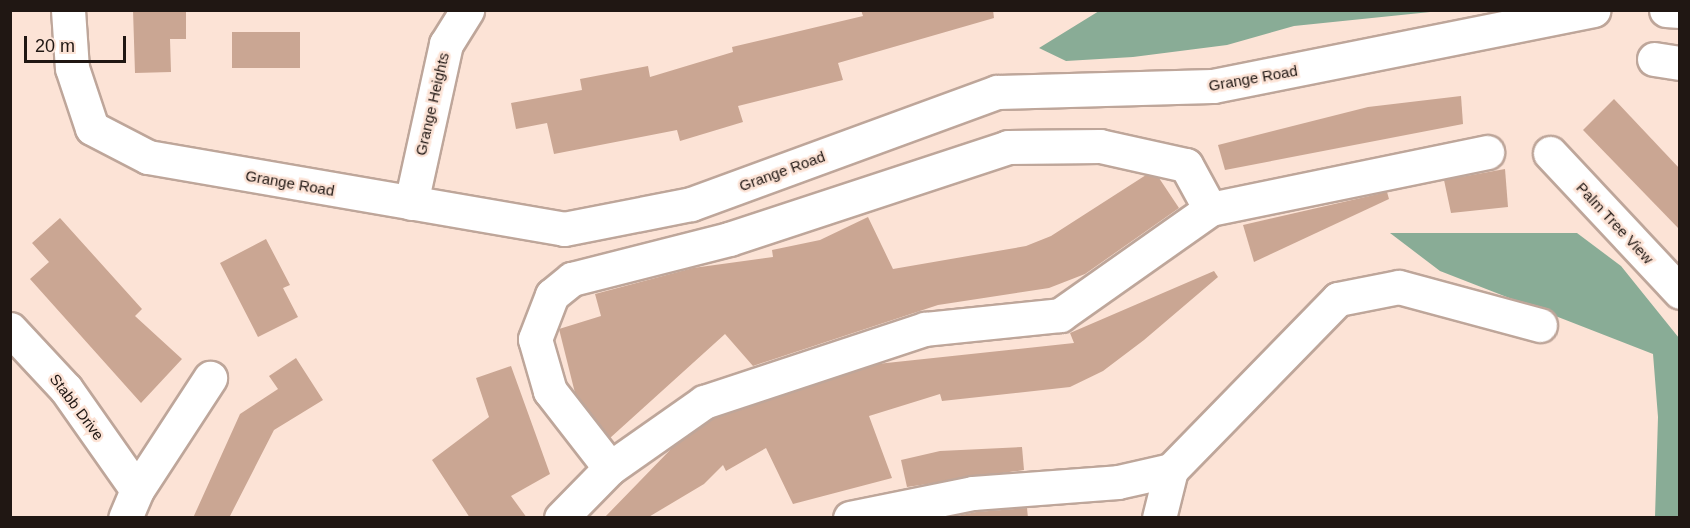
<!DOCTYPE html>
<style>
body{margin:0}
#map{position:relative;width:1690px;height:528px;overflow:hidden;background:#fce3d6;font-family:Arial,sans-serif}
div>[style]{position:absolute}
.forest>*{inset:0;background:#89ac96}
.building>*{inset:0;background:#caa693}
.roads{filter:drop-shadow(2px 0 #bea69a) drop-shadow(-2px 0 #bea69a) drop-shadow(0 2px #bea69a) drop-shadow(0 -2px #bea69a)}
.minor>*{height:33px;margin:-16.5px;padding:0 16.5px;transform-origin:16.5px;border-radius:16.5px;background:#fff}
span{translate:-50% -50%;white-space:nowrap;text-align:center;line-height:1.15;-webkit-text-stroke:5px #fce3d6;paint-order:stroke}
.street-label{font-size:15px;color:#201713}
.frame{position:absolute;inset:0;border:12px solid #201713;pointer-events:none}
.scale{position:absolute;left:24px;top:36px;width:102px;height:27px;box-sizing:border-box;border:3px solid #201713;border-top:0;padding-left:8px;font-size:18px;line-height:21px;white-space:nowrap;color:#201713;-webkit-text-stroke:4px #fce3d6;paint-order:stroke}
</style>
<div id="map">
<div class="forest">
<div style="clip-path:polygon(1099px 11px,1099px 10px,1440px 11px,1294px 26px,1227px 45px,1133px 57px,1066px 61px,1039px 48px)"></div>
<div style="clip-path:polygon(1390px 233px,1577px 233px,1621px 266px,1679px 338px,1679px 517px,1655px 517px,1658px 417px,1653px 354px,1440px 271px)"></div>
</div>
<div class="building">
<div style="clip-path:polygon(133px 10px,186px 10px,186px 39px,170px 39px,171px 72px,135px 73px)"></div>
<div style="clip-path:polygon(861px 10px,993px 10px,994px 18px,838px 63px,843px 80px,738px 106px,743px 122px,680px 141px,677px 130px,554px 154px,547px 123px,516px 129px,511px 103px,582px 90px,580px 79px,648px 66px,650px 77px,733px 52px,732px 47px,863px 16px)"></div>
<div style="clip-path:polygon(232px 32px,300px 32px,300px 68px,232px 68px)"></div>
<div style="clip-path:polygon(1461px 96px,1463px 124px,1225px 170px,1218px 145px,1368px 107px)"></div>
<div style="clip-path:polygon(1614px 99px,1680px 169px,1680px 230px,1583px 130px)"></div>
<div style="clip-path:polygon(1505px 169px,1508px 207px,1451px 213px,1444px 180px)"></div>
<div style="clip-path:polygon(1146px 175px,1159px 178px,1179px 208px,1085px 274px,1049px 288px,938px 305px,753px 366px,725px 334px,610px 438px,575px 393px,559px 329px,601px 316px,595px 294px,693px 268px,773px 257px,772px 250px,820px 240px,868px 217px,893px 269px,1026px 246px,1051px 236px)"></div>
<div style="clip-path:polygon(1387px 192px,1389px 199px,1254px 262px,1243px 225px)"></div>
<div style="clip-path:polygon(60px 218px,142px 309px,135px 316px,182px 359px,141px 403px,30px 279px,49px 262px,32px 243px)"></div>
<div style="clip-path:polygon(266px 239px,290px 285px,283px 288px,298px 317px,258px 337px,220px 263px)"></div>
<div style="clip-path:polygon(1214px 271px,1218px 277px,1144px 340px,1103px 371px,1070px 387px,942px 401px,940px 394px,869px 416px,892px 478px,793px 504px,766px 448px,726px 471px,723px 465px,704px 484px,647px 518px,604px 518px,674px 446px,713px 419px,877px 364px,1074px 343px,1070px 333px)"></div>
<div style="clip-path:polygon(296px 358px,323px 400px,274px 430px,229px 518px,193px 518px,240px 414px,278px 389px,269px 376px)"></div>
<div style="clip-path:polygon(511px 366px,550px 474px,511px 496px,527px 518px,470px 518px,432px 460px,489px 417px,476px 378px)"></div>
<div style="clip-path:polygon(1022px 447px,1024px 470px,907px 487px,901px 460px,940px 451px)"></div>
<div style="clip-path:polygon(1027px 508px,1028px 518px,947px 518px,976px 512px)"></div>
</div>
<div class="roads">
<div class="minor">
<div style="left:68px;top:10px;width:58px;rotate:86.1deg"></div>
<div style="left:72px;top:68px;width:63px;rotate:71.6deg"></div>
<div style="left:92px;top:128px;width:63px;rotate:27.4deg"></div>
<div style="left:148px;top:157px;width:422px;rotate:9.8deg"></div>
<div style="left:564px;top:229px;width:129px;rotate:-11.1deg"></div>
<div style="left:691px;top:204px;width:326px;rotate:-20.1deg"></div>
<div style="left:997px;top:92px;width:216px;rotate:-1.6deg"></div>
<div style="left:1213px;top:86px;width:388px;rotate:-11.3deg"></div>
<div style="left:1666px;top:10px;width:14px;rotate:4deg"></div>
<div style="left:1654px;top:59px;width:26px;rotate:9deg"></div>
<div style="left:1550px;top:153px;width:190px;rotate:46.9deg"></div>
<div style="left:411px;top:203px;width:163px;rotate:-77.6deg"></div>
<div style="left:446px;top:44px;width:40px;rotate:-58deg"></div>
<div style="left:10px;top:329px;width:82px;rotate:47deg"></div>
<div style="left:66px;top:389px;width:123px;rotate:54.9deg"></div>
<div style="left:137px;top:490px;width:30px;rotate:113deg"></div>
<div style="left:610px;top:468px;width:98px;rotate:-127.9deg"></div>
<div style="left:550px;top:391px;width:54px;rotate:-106.1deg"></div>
<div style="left:535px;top:339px;width:47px;rotate:-68.9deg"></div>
<div style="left:552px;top:295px;width:26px;rotate:-39deg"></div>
<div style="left:572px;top:279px;width:162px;rotate:-14.3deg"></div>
<div style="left:729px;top:239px;width:294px;rotate:-18.2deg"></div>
<div style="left:1008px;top:147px;width:92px;rotate:-0.6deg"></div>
<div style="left:1100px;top:146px;width:88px;rotate:12.5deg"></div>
<div style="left:1186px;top:165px;width:50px;rotate:61.4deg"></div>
<div style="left:137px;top:490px;width:134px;rotate:-56.9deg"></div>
<div style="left:561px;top:518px;width:70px;rotate:-45.6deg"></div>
<div style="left:610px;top:468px;width:115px;rotate:-35.1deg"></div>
<div style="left:704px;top:402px;width:233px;rotate:-18.3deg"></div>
<div style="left:925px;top:329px;width:136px;rotate:-5.9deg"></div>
<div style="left:1060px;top:315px;width:184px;rotate:-35.2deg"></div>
<div style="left:1210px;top:209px;width:283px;rotate:-11.6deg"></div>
<div style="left:850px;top:518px;width:126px;rotate:-11.5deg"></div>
<div style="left:973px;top:493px;width:145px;rotate:-4.3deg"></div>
<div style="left:1118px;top:482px;width:54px;rotate:-12.8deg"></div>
<div style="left:1171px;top:470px;width:239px;rotate:-45.7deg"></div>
<div style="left:1338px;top:299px;width:62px;rotate:-11.1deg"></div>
<div style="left:1399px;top:287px;width:146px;rotate:15.1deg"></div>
<div style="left:1159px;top:518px;width:49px;rotate:-76deg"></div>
</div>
</div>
<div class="street-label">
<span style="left:1253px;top:78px;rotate:-10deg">Grange Road</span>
<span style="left:432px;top:104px;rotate:-77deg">Grange Heights</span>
<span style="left:782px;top:171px;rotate:-20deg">Grange Road</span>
<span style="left:290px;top:183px;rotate:10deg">Grange Road</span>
<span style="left:1615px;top:223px;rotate:47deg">Palm Tree View</span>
<span style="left:77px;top:407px;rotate:53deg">Stabb Drive</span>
</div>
<div class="frame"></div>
<div class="scale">20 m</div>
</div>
